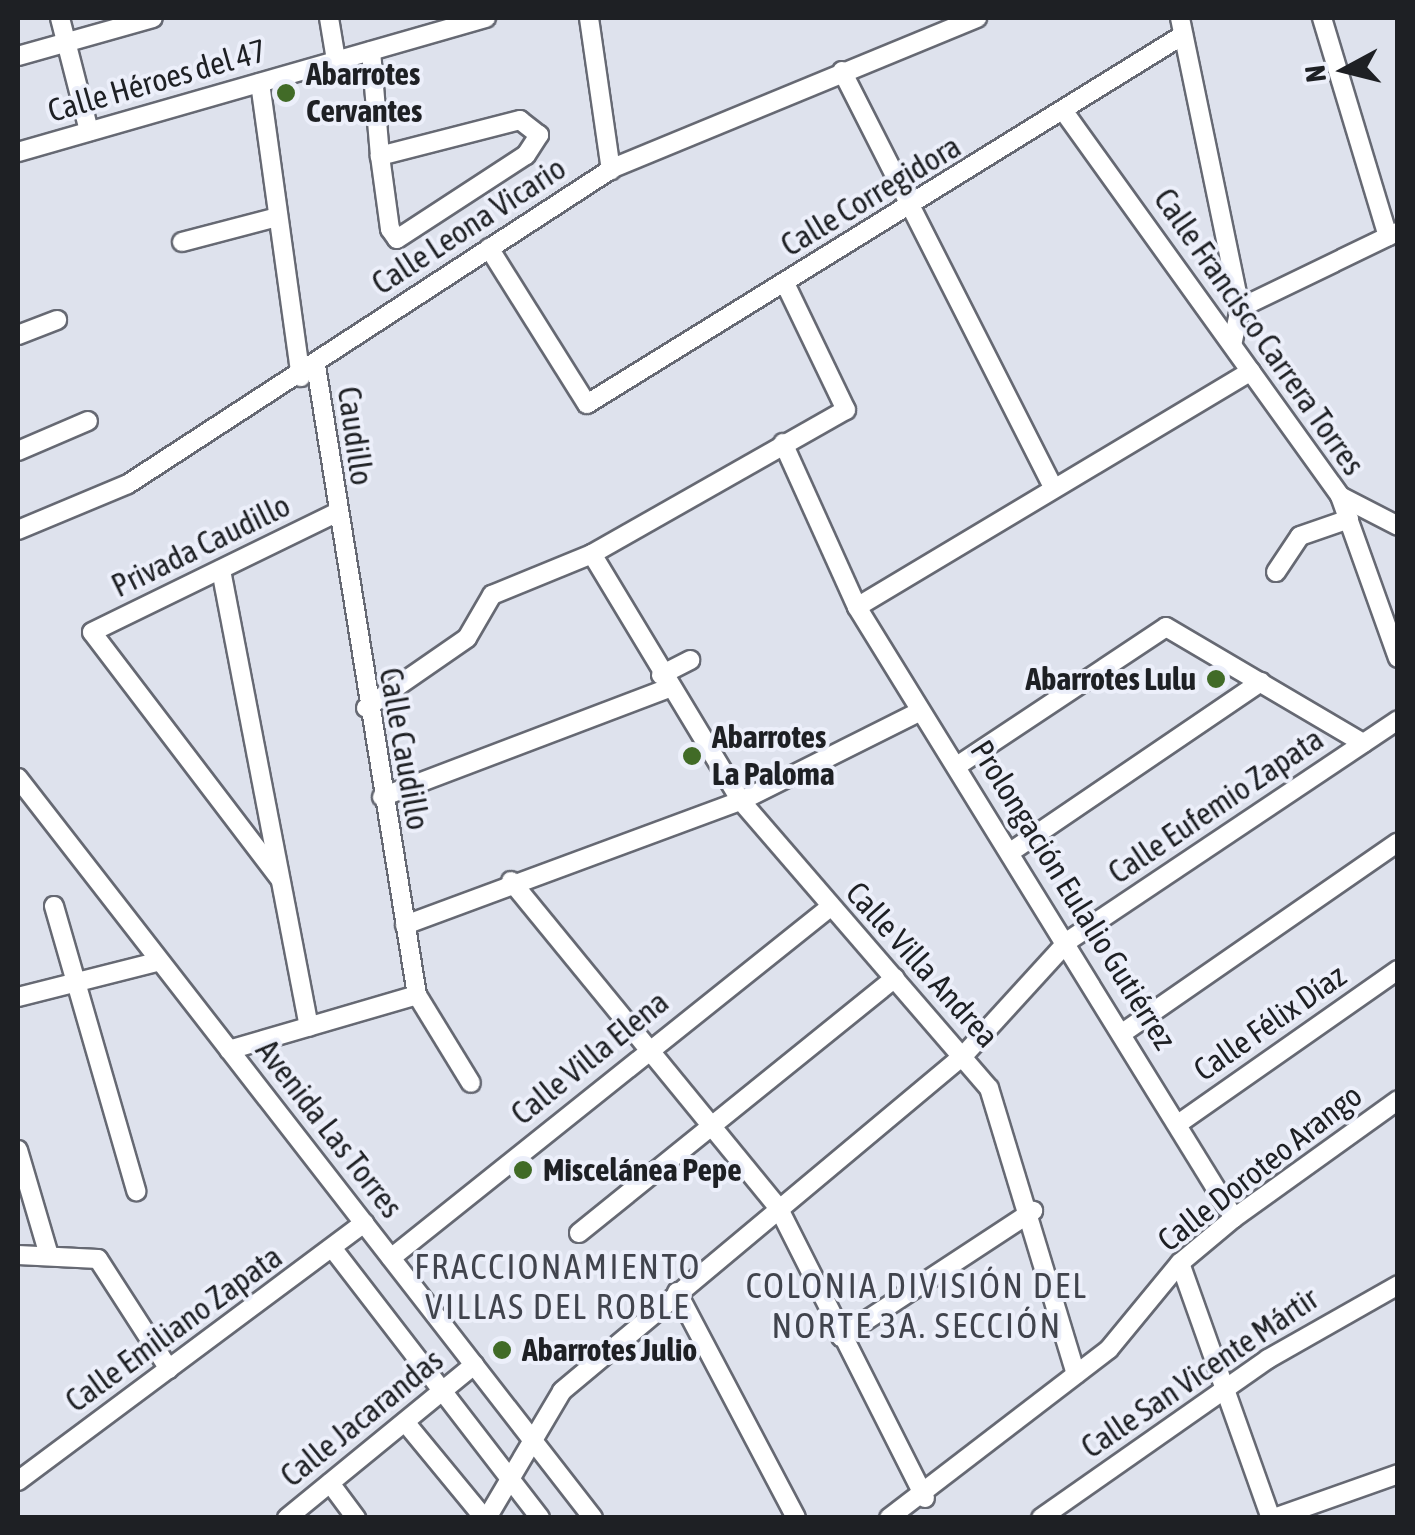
<!DOCTYPE html>
<meta charset="utf-8">
<style>
body{margin:0}
#map{position:relative;width:1415px;height:1535px;overflow:hidden;background:#dee2ed;font-family:"Asap Condensed",sans-serif}
div>[style]{position:absolute}
.roads{filter:drop-shadow(2px 0 #666973) drop-shadow(-2px 0 #666973) drop-shadow(0 2px #666973) drop-shadow(0 -2px #666973)}
.street>*{height:18px;margin:-9px;padding:0 9px;transform-origin:9px;border-radius:9px;background:#fff}
.dots>*{width:28px;height:28px;translate:-50% -50%;box-sizing:border-box;border:5px solid #eceffa;border-radius:50%}
span{translate:-50% -50%;white-space:nowrap;text-align:center;line-height:1.15;-webkit-text-stroke:8px #eceffa;paint-order:stroke}
.poi-label{font-size:32px;color:#1e2024;font-weight:700}
.left{translate:0 -50%;text-align:left}
.right{translate:-100% -50%;text-align:right}
.street-label{font-size:32px;color:#1e2024}
.neighbourhood-label{font-size:35px;color:#41444d;letter-spacing:2.5px}
.frame{position:absolute;inset:0;border:20px solid #1e2024;pointer-events:none}
.north{position:absolute;left:1295px;top:20px;width:100px;height:100px;-webkit-text-stroke:8px #eceffa;paint-order:stroke;rotate:263deg;font-size:28px;font-weight:700;line-height:40px;text-align:center;color:#1e2024}
.north::after{content:'';display:block;margin:auto;width:35px;height:45px;background:#1e2024;clip-path:polygon(50% 0,100% 100%,50% 72%,0 100%)}
</style>
<div id="map">
<div class="roads">
<div class="street">
<div style="left:60px;top:18px;width:117px;rotate:75.6deg"></div>
<div style="left:329px;top:18px;width:43px;rotate:80.5deg"></div>
<div style="left:589px;top:18px;width:154px;rotate:81.8deg"></div>
<div style="left:1180px;top:18px;width:296px;rotate:78.3deg"></div>
<div style="left:1240px;top:308px;width:35px;rotate:102deg"></div>
<div style="left:1322px;top:18px;width:228px;rotate:73.2deg"></div>
<div style="left:371px;top:51px;width:105px;rotate:85.1deg"></div>
<div style="left:380px;top:156px;width:74px;rotate:82.2deg"></div>
<div style="left:390px;top:229px;width:12px;rotate:55deg"></div>
<div style="left:397px;top:239px;width:154px;rotate:-33.1deg"></div>
<div style="left:526px;top:155px;width:24px;rotate:-57deg"></div>
<div style="left:539px;top:135px;width:24px;rotate:-142deg"></div>
<div style="left:520px;top:120px;width:145px;rotate:165.6deg"></div>
<div style="left:18px;top:56px;width:140px;rotate:-15.7deg"></div>
<div style="left:842px;top:71px;width:466px;rotate:63.1deg"></div>
<div style="left:260px;top:83px;width:297px;rotate:82.1deg"></div>
<div style="left:1065px;top:113px;width:472px;rotate:54.3deg"></div>
<div style="left:1340px;top:496px;width:172px;rotate:70.3deg"></div>
<div style="left:18px;top:152px;width:487px;rotate:-16deg"></div>
<div style="left:182px;top:242px;width:98px;rotate:-14.7deg"></div>
<div style="left:489px;top:248px;width:184px;rotate:57.9deg"></div>
<div style="left:587px;top:404px;width:701px;rotate:-31.76deg"></div>
<div style="left:1240px;top:308px;width:174px;rotate:-25.8deg"></div>
<div style="left:18px;top:335px;width:42px;rotate:-21deg"></div>
<div style="left:316px;top:366px;width:637px;rotate:80.88deg"></div>
<div style="left:417px;top:995px;width:103px;rotate:58.5deg"></div>
<div style="left:783px;top:443px;width:180px;rotate:65.7deg"></div>
<div style="left:857px;top:607px;width:718px;rotate:58.32deg"></div>
<div style="left:18px;top:451px;width:76px;rotate:-23.2deg"></div>
<div style="left:1340px;top:496px;width:65px;rotate:27.3deg"></div>
<div style="left:18px;top:530px;width:119px;rotate:-22.7deg"></div>
<div style="left:128px;top:484px;width:579px;rotate:-33.09deg"></div>
<div style="left:613px;top:168px;width:394px;rotate:-22.4deg"></div>
<div style="left:592px;top:554px;width:288px;rotate:58.9deg"></div>
<div style="left:741px;top:801px;width:379px;rotate:49.2deg"></div>
<div style="left:989px;top:1088px;width:299px;rotate:73.1deg"></div>
<div style="left:221px;top:570px;width:465px;rotate:79.1deg"></div>
<div style="left:1276px;top:572px;width:43px;rotate:-56.3deg"></div>
<div style="left:1300px;top:536px;width:52px;rotate:-19.1deg"></div>
<div style="left:857px;top:607px;width:459px;rotate:-30.9deg"></div>
<div style="left:661px;top:675px;width:33px;rotate:-27deg"></div>
<div style="left:366px;top:708px;width:123px;rotate:-34.7deg"></div>
<div style="left:467px;top:638px;width:50px;rotate:-59.8deg"></div>
<div style="left:492px;top:595px;width:108px;rotate:-22.3deg"></div>
<div style="left:592px;top:554px;width:292px;rotate:-29.6deg"></div>
<div style="left:846px;top:410px;width:141px;rotate:-115.7deg"></div>
<div style="left:960px;top:764px;width:247px;rotate:-33.6deg"></div>
<div style="left:1166px;top:627px;width:229px;rotate:30.5deg"></div>
<div style="left:18px;top:778px;width:937px;rotate:52.15deg"></div>
<div style="left:382px;top:797px;width:307px;rotate:-20.8deg"></div>
<div style="left:1012px;top:851px;width:301px;rotate:-34.2deg"></div>
<div style="left:280px;top:879px;width:310px;rotate:-127.3deg"></div>
<div style="left:92px;top:632px;width:271px;rotate:-26deg"></div>
<div style="left:511px;top:881px;width:421px;rotate:50.7deg"></div>
<div style="left:778px;top:1207px;width:326px;rotate:63.2deg"></div>
<div style="left:54px;top:906px;width:297px;rotate:73.9deg"></div>
<div style="left:405px;top:925px;width:358px;rotate:-20.3deg"></div>
<div style="left:741px;top:801px;width:199px;rotate:-26.6deg"></div>
<div style="left:18px;top:997px;width:146px;rotate:-14.2deg"></div>
<div style="left:1124px;top:1032px;width:333px;rotate:-34.7deg"></div>
<div style="left:229px;top:1050px;width:196px;rotate:-16.3deg"></div>
<div style="left:1178px;top:1124px;width:269px;rotate:-35deg"></div>
<div style="left:18px;top:1150px;width:109px;rotate:73.6deg"></div>
<div style="left:579px;top:1233px;width:406px;rotate:-38.9deg"></div>
<div style="left:333px;top:1249px;width:339px;rotate:52.4deg"></div>
<div style="left:18px;top:1255px;width:80px;rotate:2.9deg"></div>
<div style="left:98px;top:1259px;width:131px;rotate:57.2deg"></div>
<div style="left:391px;top:1258px;width:561px;rotate:-38.63deg"></div>
<div style="left:1180px;top:1263px;width:271px;rotate:70.4deg"></div>
<div style="left:677px;top:1292px;width:255px;rotate:62.2deg"></div>
<div style="left:841px;top:1337px;width:230px;rotate:-33.3deg"></div>
<div style="left:405px;top:1422px;width:124px;rotate:50.5deg"></div>
<div style="left:18px;top:1481px;width:432px;rotate:-36.7deg"></div>
<div style="left:330px;top:1483px;width:44px;rotate:53.4deg"></div>
<div style="left:287px;top:1518px;width:242px;rotate:-39.3deg"></div>
<div style="left:487px;top:1518px;width:147px;rotate:-59.4deg"></div>
<div style="left:562px;top:1391px;width:524px;rotate:-39.89deg"></div>
<div style="left:964px;top:1055px;width:154px;rotate:-47.6deg"></div>
<div style="left:1068px;top:941px;width:397px;rotate:-33.8deg"></div>
<div style="left:889px;top:1518px;width:277px;rotate:-37.5deg"></div>
<div style="left:1109px;top:1349px;width:112px;rotate:-50.5deg"></div>
<div style="left:1180px;top:1263px;width:70px;rotate:-39.8deg"></div>
<div style="left:1234px;top:1218px;width:202px;rotate:-35.7deg"></div>
<div style="left:1041px;top:1518px;width:277px;rotate:-35deg"></div>
<div style="left:1268px;top:1359px;width:150px;rotate:-29.6deg"></div>
<div style="left:1274px;top:1518px;width:132px;rotate:-19.5deg"></div>
</div>
</div>
<div class="dots">
<div style="left:286px;top:93px;background:#416b27"></div>
<div style="left:1216px;top:679px;background:#416b27"></div>
<div style="left:692px;top:756px;background:#416b27"></div>
<div style="left:523px;top:1170px;background:#416b27"></div>
<div style="left:502px;top:1350px;background:#416b27"></div>
</div>
<div class="poi-label">
<span class="left" style="left:306px;top:93px">Abarrotes<br>Cervantes</span>
<span class="right" style="left:1196px;top:679px">Abarrotes Lulu</span>
<span class="left" style="left:712px;top:756px">Abarrotes<br>La Paloma</span>
<span class="left" style="left:543px;top:1170px">Miscelánea Pepe</span>
<span class="left" style="left:522px;top:1350px">Abarrotes Julio</span>
</div>
<div class="street-label">
<span style="left:157px;top:81px;rotate:-16deg">Calle Héroes del 47</span>
<span style="left:871px;top:196px;rotate:-31deg">Calle Corregidora</span>
<span style="left:469px;top:226px;rotate:-33deg">Calle Leona Vicario</span>
<span style="left:1259px;top:332px;rotate:55deg">Calle Francisco Carrera Torres</span>
<span style="left:355px;top:436px;rotate:82deg">Caudillo</span>
<span style="left:201px;top:546px;rotate:-26deg">Privada Caudillo</span>
<span style="left:404px;top:749px;rotate:80deg">Calle Caudillo</span>
<span style="left:1216px;top:806px;rotate:-34deg">Calle Eufemio Zapata</span>
<span style="left:1073px;top:895px;rotate:58deg">Prolongación Eulalio Gutiérrez</span>
<span style="left:922px;top:965px;rotate:48deg">Calle Villa Andrea</span>
<span style="left:1270px;top:1023px;rotate:-35deg">Calle Félix Díaz</span>
<span style="left:590px;top:1058px;rotate:-39deg">Calle Villa Elena</span>
<span style="left:329px;top:1129px;rotate:52deg">Avenida Las Torres</span>
<span style="left:1260px;top:1168px;rotate:-38deg">Calle Doroteo Arango</span>
<span style="left:174px;top:1329px;rotate:-36deg">Calle Emiliano Zapata</span>
<span style="left:1200px;top:1373px;rotate:-34deg">Calle San Vicente Mártir</span>
<span style="left:362px;top:1418px;rotate:-39deg">Calle Jacarandas</span>
</div>
<div class="neighbourhood-label">
<span style="left:558px;top:1286px">FRACCIONAMIENTO<br>VILLAS DEL ROBLE</span>
<span style="left:917px;top:1305px">COLONIA DIVISIÓN DEL<br>NORTE 3A. SECCIÓN</span>
</div>
<div class="frame"></div>
<div class="north">N</div>
</div>
